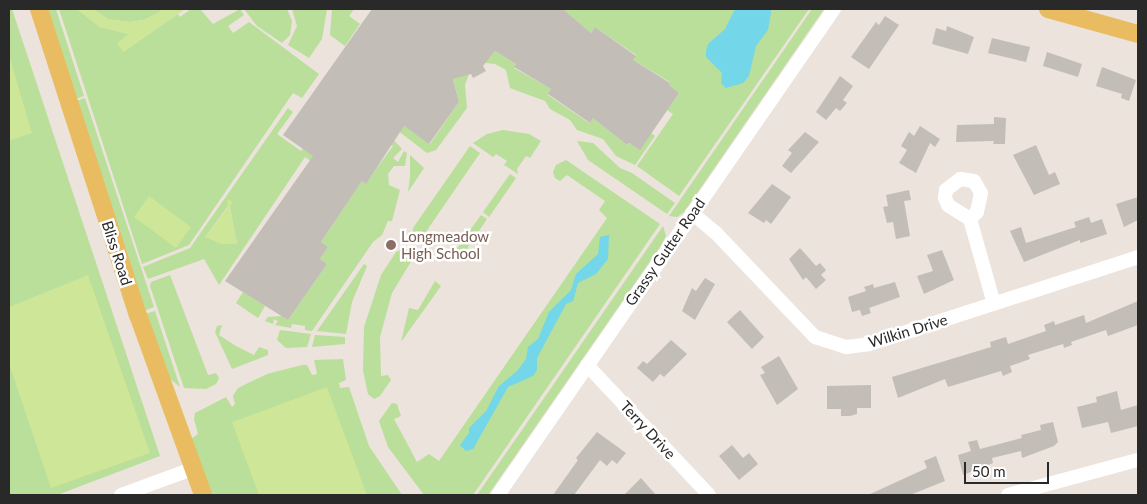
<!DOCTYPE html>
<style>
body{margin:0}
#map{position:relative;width:1147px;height:504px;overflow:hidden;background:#ebe3dc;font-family:Lato,sans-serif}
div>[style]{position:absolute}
.green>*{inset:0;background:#b9df9a}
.pitch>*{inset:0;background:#cde697}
.water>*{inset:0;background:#73d6e9}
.building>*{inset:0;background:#c3bdb8}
.minor>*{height:14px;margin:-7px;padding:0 7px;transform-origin:7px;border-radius:7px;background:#fff}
.major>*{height:18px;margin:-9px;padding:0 9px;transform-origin:9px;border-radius:9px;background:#eabc62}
.dots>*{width:14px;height:14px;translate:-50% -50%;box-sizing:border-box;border:2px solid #fff;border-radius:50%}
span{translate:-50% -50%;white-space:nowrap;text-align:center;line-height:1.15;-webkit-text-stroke:5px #fff;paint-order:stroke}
.education-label{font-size:15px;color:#785e54}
.left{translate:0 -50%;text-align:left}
.street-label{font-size:15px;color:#292929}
.frame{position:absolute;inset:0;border:10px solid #292929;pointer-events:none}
.scale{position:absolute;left:964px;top:462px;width:85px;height:22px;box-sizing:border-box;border:2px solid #292929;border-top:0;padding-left:6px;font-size:15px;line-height:18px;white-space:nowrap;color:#292929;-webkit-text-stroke:4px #fff;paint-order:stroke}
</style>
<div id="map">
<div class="green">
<div style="clip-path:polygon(9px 9px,12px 9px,160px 456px,57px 495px,9px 495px)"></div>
<div style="clip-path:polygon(46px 9px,56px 9px,84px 96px,75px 99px)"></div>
<div style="clip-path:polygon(59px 9px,77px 9px,100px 27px,129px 34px,123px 52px,178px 14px,180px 17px,191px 9px,200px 9px,213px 24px,240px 9px,244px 15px,228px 26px,233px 33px,249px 22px,319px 74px,302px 98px,293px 93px,189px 245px,142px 264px)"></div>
<div style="clip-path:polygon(93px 9px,165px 9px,144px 20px,129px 22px,108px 19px)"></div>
<div style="clip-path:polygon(244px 9px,287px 9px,292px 21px,290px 35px,282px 43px,257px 26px)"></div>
<div style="clip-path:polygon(292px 9px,327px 9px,322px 39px,309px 58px,288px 45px,297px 26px)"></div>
<div style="clip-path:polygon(332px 9px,354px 9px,349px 16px,360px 24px,345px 46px,330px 35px)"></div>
<div style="clip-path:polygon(563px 9px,809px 9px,679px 196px,637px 166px,673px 114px,667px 110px,679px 93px,669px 85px,670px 82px,633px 60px,636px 55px,595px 27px,591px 33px)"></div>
<div style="clip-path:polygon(812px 9px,824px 9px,684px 212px,677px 217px,669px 216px)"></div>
<div style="clip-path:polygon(495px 51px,516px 64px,514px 68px,551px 89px,548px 95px,589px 123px,593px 118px,627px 145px,651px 133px,655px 136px,635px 165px,616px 156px,603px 139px,577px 130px,570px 120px,550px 109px,545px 101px,510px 88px,506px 70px,495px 64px,485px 63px)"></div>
<div style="clip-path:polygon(469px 74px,465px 85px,467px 108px,436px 150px,427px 153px,397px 130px,401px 124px,430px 144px,459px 102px,453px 78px)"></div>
<div style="clip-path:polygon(85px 98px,154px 307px,144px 311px,76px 101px)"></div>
<div style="clip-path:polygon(evenodd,288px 108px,293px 112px,277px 134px,301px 151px,304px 147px,319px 157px,314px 163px,305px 157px,219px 285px,204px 259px,148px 279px,143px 267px,190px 248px,288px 108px,228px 206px,230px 207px,237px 244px,205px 237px,228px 206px)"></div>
<div style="clip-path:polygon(503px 130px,529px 134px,541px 141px,530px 158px,526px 156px,517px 169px,518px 174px,504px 165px,507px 161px,496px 154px,493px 157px,473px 143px,487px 134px)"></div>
<div style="clip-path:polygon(392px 138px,402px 149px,393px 158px,398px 162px,404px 151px,407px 153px,405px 166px,394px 166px,388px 174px,389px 185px,400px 190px,392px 221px,388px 221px,382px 235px,373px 242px,312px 331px,305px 330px,305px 326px,292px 324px,291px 328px,275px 325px,278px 321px,274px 319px,273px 324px,265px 321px,268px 317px,282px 316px,288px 320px,327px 264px,320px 259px,328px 247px,321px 242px,362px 181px,366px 183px,393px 146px,388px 143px)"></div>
<div style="clip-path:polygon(577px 141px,593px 143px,620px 168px,632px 173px,675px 203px,667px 214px,588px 160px)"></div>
<div style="clip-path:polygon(470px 146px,480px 153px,419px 242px,412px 236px,413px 228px)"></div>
<div style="clip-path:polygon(410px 155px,424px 168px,408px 192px,410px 177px)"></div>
<div style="clip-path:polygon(566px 160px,660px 224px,473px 495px,424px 495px,388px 447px,379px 421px,392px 403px,397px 404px,401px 416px,394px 419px,417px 462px,429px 454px,439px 461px,607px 218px,599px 210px,605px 201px,567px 175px,560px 181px,555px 178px,553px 172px,556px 165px)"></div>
<div style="clip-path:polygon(510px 174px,516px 178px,489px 217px,483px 212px)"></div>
<div style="clip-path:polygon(481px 215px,487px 219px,460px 259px,453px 254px)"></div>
<div style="clip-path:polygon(663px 226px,666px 236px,662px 244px,488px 495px,477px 495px)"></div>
<div style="clip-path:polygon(404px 248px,415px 255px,392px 293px,380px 337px,381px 376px,388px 375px,391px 380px,380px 396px,374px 399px,368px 394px,363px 371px,364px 327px,381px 275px,396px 252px)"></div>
<div style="clip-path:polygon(364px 264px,367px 266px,352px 302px,346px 334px,317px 331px)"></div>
<div style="clip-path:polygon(170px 275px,208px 375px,216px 373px,219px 378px,216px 384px,206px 389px,184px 388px,150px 286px,151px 282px)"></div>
<div style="clip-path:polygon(435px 281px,441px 286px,401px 342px,409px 308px,418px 310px)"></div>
<div style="clip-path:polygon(243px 292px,265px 306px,258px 318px,236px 303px)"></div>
<div style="clip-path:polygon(155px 311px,180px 387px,168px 377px,145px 314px)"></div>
<div style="clip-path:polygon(222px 325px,219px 335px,236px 346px,254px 355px,259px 347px,268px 350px,268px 355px,232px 369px,215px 332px,217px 326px)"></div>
<div style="clip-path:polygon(280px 330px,311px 334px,307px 347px,286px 348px,277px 340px)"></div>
<div style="clip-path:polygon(315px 335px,345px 337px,345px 344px,312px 347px)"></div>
<div style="clip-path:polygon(343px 359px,346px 380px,339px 383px,340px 388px,349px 387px,369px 446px,402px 495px,211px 495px,189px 440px,198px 434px,194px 419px,195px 413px,226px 397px,232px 407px,235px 404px,233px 396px,238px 388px,267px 374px,302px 365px,307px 365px,312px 375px,317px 374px,314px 360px)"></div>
</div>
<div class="pitch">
<div style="clip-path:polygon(77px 9px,93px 9px,108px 19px,129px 22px,144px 20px,165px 9px,185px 9px,123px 52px,117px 43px,129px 34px,100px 27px)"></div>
<div style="clip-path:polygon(9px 55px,32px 133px,9px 141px)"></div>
<div style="clip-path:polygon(149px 196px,191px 227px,176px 248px,134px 217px)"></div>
<div style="clip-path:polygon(227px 200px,233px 201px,230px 207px,237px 244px,221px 244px,205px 237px,228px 207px)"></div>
<div style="clip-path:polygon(88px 275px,150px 453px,51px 488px,9px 364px,9px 307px)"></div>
<div style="clip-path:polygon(327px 387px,367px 495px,259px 495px,232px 422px)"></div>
</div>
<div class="water">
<div style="clip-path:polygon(735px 9px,771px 9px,771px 13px,768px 30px,756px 46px,749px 76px,743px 83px,726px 88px,721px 83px,722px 73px,706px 57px,706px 51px,708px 44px,725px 29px)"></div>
<div style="clip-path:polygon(609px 235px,608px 259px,596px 274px,578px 283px,573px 301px,566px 304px,537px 358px,537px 370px,533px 376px,508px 387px,473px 449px,466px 451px,460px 445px,469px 433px,469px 428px,486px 411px,499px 386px,517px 371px,526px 359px,528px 347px,538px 339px,549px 312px,571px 290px,576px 274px,598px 254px,600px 237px)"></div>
</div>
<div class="building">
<div style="clip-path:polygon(372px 9px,563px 9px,591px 33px,595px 27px,636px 56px,633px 60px,670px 83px,669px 85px,679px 93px,640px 150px,629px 143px,627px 145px,593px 118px,590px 123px,548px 94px,551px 89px,514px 67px,516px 64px,495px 51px,483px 66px,486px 71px,473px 78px,471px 74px,453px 79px,459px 102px,429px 144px,404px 126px,366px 184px,362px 181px,321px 242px,328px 247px,320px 259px,327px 264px,288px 320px,225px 281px,313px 156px,283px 135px)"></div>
<div style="clip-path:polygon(885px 16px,899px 25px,869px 69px,851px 57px,876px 22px,879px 25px)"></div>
<div style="clip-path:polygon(947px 26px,974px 37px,968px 54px,932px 44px,936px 28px,946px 31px)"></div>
<div style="clip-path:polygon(992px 38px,1030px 47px,1026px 62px,988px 53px)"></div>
<div style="clip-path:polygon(1047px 52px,1082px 64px,1078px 77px,1043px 66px)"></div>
<div style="clip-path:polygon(1102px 67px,1136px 80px,1129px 101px,1121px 98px,1122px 94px,1096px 86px)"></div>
<div style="clip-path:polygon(840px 76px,853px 86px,843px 100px,847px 103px,840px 111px,836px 108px,826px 120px,816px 112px)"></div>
<div style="clip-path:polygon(994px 117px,1006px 118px,1005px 144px,993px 144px,994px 141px,956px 142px,957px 125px,994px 124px)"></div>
<div style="clip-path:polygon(920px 126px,940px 139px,935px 147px,930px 143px,916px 173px,899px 163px,907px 150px,901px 146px,909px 132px,914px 136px)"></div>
<div style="clip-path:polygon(805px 132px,819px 142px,791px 173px,782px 166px,792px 153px,788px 150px)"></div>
<div style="clip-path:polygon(1036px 145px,1049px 175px,1055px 172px,1060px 184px,1034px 195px,1013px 155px)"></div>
<div style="clip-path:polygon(772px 184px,791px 197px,771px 224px,766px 220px,764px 223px,748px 213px)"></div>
<div style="clip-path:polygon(909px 190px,911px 200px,904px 201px,910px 236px,896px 239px,893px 222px,887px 223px,883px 207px,888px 206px,886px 195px)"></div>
<div style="clip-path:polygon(1138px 197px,1138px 220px,1124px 227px,1116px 204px)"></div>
<div style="clip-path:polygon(1089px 217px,1091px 223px,1102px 219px,1107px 234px,1080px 243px,1080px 240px,1024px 262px,1010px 231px,1021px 227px,1026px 243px,1076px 227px,1074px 222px)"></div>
<div style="clip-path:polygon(800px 248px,816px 266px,820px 263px,826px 270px,821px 275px,826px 280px,816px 289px,806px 277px,803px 280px,789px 259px)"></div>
<div style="clip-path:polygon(942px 250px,954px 280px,924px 294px,917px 276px,933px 271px,927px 255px)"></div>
<div style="clip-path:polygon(705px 278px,715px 284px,695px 320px,682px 311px,692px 288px,696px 291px)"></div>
<div style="clip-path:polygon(895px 282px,900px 297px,869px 308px,871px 313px,862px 316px,860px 310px,852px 312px,848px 297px,866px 291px,864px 287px,873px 284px,874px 288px)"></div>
<div style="clip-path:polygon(1138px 301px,1138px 325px,1108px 336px,1106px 330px,1071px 342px,1072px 345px,1064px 348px,1063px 344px,1028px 355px,1030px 359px,1010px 366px,1012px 372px,1003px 376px,1001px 371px,948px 387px,945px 379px,898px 398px,892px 377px,991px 347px,990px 342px,1006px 337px,1008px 344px,1046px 331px,1044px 325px,1054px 321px,1055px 325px,1084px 315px,1086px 323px)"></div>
<div style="clip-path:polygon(740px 310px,764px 337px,752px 349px,727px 322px)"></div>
<div style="clip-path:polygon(671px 340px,687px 354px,664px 377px,660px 374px,653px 382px,637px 368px,643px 361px,647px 364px)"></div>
<div style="clip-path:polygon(779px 356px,798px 389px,777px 405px,760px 375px,765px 373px,761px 367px)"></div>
<div style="clip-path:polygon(871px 385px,871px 408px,857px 408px,857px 414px,850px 416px,841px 416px,841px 409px,827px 409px,827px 386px)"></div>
<div style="clip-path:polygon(1117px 391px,1121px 410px,1138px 405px,1138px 426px,1111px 433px,1108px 422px,1082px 428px,1077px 407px,1097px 402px,1096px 397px)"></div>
<div style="clip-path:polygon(1053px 422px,1058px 442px,1054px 446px,1022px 458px,1021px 451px,992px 458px,993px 463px,963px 475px,958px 455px,971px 451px,968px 442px,977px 440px,980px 449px,1022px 438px,1021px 435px,1041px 430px,1040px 425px)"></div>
<div style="clip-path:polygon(597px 432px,626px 453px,617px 464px,612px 460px,607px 466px,600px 460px,574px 495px,553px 495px,578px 460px,576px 458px)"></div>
<div style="clip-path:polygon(732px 445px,743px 458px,749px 453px,758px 464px,739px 480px,719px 456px)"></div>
<div style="clip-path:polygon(936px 456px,945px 481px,910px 495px,868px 495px,927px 468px,924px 461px)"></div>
<div style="clip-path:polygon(641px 478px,656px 495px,624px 495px)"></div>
</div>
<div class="minor">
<div style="left:692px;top:213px;width:30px;rotate:40deg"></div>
<div style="left:715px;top:232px;width:145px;rotate:46.4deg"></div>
<div style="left:815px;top:337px;width:33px;rotate:18deg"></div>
<div style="left:846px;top:347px;width:23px;rotate:-7deg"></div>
<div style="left:869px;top:344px;width:283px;rotate:-17.9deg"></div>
<div style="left:970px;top:219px;width:26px;rotate:-148deg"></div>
<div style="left:948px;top:205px;width:8px;rotate:-113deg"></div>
<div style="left:945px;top:198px;width:8px;rotate:-83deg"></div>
<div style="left:946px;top:190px;width:18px;rotate:-38deg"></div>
<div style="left:960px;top:179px;width:14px;rotate:8deg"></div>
<div style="left:974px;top:181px;width:14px;rotate:60deg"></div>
<div style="left:981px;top:193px;width:19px;rotate:102deg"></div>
<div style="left:977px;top:212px;width:10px;rotate:135deg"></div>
<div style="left:970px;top:219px;width:88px;rotate:74.2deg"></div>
<div style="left:587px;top:365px;width:178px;rotate:46.8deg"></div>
<div style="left:121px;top:495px;width:76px;rotate:-20.1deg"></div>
<div style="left:498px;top:495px;width:591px;rotate:-55.34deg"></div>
<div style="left:1008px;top:495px;width:135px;rotate:-15.1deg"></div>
</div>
<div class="major">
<div style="left:39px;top:9px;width:322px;rotate:72.1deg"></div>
<div style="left:138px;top:315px;width:191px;rotate:70.1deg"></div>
<div style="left:1048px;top:9px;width:93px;rotate:15.5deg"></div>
</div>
<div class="dots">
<div style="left:391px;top:245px;background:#8d6e63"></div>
</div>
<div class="education-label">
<span class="left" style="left:401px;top:245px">Longmeadow<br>High School</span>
</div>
<div class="street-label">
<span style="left:665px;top:252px;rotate:-55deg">Grassy Gutter Road</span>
<span style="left:117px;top:253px;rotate:72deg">Bliss Road</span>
<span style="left:908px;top:331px;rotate:-17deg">Wilkin Drive</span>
<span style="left:648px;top:430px;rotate:47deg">Terry Drive</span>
</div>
<div class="frame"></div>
<div class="scale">50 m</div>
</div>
